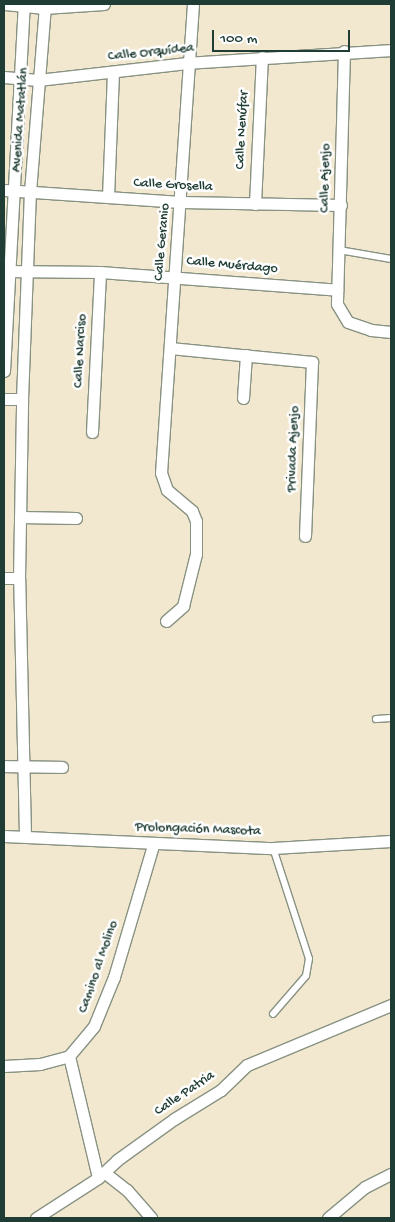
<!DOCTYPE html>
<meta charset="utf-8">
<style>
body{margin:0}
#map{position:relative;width:395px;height:1222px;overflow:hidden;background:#f2e8d0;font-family:"Gochi Hand",sans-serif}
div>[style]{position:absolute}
.roads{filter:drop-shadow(1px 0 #889282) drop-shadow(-1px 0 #889282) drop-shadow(0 1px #889282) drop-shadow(0 -1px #889282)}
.service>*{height:5.5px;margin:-2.75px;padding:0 2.75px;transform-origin:2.75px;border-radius:2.75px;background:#fff}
.minor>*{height:11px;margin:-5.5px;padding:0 5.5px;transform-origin:5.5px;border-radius:5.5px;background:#fff}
span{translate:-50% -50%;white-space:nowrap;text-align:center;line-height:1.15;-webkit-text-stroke:5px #fff;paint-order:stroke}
.street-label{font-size:14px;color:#1f3d34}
.frame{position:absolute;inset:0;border:5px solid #1f3d34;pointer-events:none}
.scale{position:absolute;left:212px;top:30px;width:138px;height:22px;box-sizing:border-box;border:2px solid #1f3d34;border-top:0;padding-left:6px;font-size:15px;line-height:18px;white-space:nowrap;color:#1f3d34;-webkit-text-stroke:4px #fff;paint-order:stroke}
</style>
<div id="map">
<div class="roads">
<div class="service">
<div style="left:339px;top:250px;width:53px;rotate:9.8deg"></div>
<div style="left:376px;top:719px;width:15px;rotate:-4deg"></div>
<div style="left:273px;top:1014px;width:50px;rotate:-49deg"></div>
<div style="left:306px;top:976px;width:17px;rotate:-80deg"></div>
<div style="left:309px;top:959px;width:117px;rotate:-108deg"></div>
</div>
<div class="minor">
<div style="left:5px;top:4px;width:39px;rotate:6deg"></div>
<div style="left:44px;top:8px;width:60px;rotate:-3.8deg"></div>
<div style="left:344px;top:51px;width:253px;rotate:91.6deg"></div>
<div style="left:337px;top:304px;width:21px;rotate:59deg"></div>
<div style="left:348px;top:322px;width:24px;rotate:19deg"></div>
<div style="left:371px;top:330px;width:20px;rotate:6deg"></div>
<div style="left:4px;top:77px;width:34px;rotate:5deg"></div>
<div style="left:38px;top:80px;width:150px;rotate:-6.5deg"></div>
<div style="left:187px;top:63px;width:204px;rotate:-3.6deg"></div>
<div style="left:4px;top:190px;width:177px;rotate:3.9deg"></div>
<div style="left:181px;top:202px;width:160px;rotate:1.1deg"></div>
<div style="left:108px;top:197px;width:125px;rotate:-87.7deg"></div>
<div style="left:255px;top:204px;width:147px;rotate:-87.3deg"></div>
<div style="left:4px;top:271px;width:96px;rotate:0.6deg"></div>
<div style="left:100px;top:272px;width:238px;rotate:4.3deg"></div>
<div style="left:170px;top:348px;width:143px;rotate:5.6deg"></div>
<div style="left:312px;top:362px;width:174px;rotate:92.3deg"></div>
<div style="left:4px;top:371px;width:368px;rotate:-86.9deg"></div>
<div style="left:243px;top:398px;width:43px;rotate:-86deg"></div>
<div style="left:4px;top:399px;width:18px"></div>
<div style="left:92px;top:432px;width:160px;rotate:-87.1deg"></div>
<div style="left:20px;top:517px;width:56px;rotate:1deg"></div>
<div style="left:4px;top:578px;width:15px"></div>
<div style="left:166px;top:621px;width:23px;rotate:-41deg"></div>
<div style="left:183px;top:606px;width:54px;rotate:-76deg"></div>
<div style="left:196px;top:554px;width:33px;rotate:-90deg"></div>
<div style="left:196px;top:521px;width:11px;rotate:-112deg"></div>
<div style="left:192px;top:511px;width:33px;rotate:-140deg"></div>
<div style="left:167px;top:490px;width:18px;rotate:-109deg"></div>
<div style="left:161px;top:473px;width:470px;rotate:-86.1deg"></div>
<div style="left:4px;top:766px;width:58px;rotate:1deg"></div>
<div style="left:25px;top:835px;width:257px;rotate:-91.3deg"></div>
<div style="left:19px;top:578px;width:179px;rotate:-89deg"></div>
<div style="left:22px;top:399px;width:207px;rotate:-87.8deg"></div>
<div style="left:30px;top:192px;width:189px;rotate:-85.4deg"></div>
<div style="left:4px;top:836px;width:269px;rotate:2.6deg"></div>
<div style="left:273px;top:848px;width:118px;rotate:-3.4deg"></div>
<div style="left:69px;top:1056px;width:125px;rotate:76.6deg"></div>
<div style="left:4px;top:1066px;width:36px;rotate:-3deg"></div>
<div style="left:40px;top:1064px;width:30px;rotate:-15deg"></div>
<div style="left:69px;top:1056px;width:39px;rotate:-50deg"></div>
<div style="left:94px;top:1026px;width:53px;rotate:-67.8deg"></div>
<div style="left:114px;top:977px;width:138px;rotate:-73.5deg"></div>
<div style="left:105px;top:1173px;width:28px;rotate:38deg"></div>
<div style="left:127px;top:1190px;width:37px;rotate:49deg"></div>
<div style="left:36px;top:1218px;width:74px;rotate:-32.8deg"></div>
<div style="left:98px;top:1178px;width:26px;rotate:-43deg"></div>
<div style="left:117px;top:1160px;width:70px;rotate:-35.7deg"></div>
<div style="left:174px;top:1119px;width:55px;rotate:-31.7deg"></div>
<div style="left:221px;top:1090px;width:36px;rotate:-44deg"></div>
<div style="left:247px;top:1065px;width:156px;rotate:-22.6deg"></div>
<div style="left:328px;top:1218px;width:48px;rotate:-40deg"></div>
<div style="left:365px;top:1187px;width:29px;rotate:-27deg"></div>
</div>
</div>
<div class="street-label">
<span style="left:151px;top:53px;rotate:-6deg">Calle Orquídea</span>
<span style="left:21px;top:120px;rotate:-86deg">Avenida Matatlán</span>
<span style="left:243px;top:130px;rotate:-87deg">Calle Nenúfar</span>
<span style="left:326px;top:178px;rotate:-89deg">Calle Ajenjo</span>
<span style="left:173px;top:186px;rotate:3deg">Calle Grosella</span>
<span style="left:163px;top:242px;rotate:-85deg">Calle Geranio</span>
<span style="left:232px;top:266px;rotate:5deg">Calle Muérdago</span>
<span style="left:81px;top:351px;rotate:-87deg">Calle Narciso</span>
<span style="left:294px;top:449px;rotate:-88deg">Privada Ajenjo</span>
<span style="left:198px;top:830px;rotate:2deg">Prolongación Mascota</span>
<span style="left:99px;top:967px;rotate:-71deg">Camino al Molino</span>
<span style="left:185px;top:1094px;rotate:-34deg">Calle Patria</span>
</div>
<div class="frame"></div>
<div class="scale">100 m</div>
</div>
